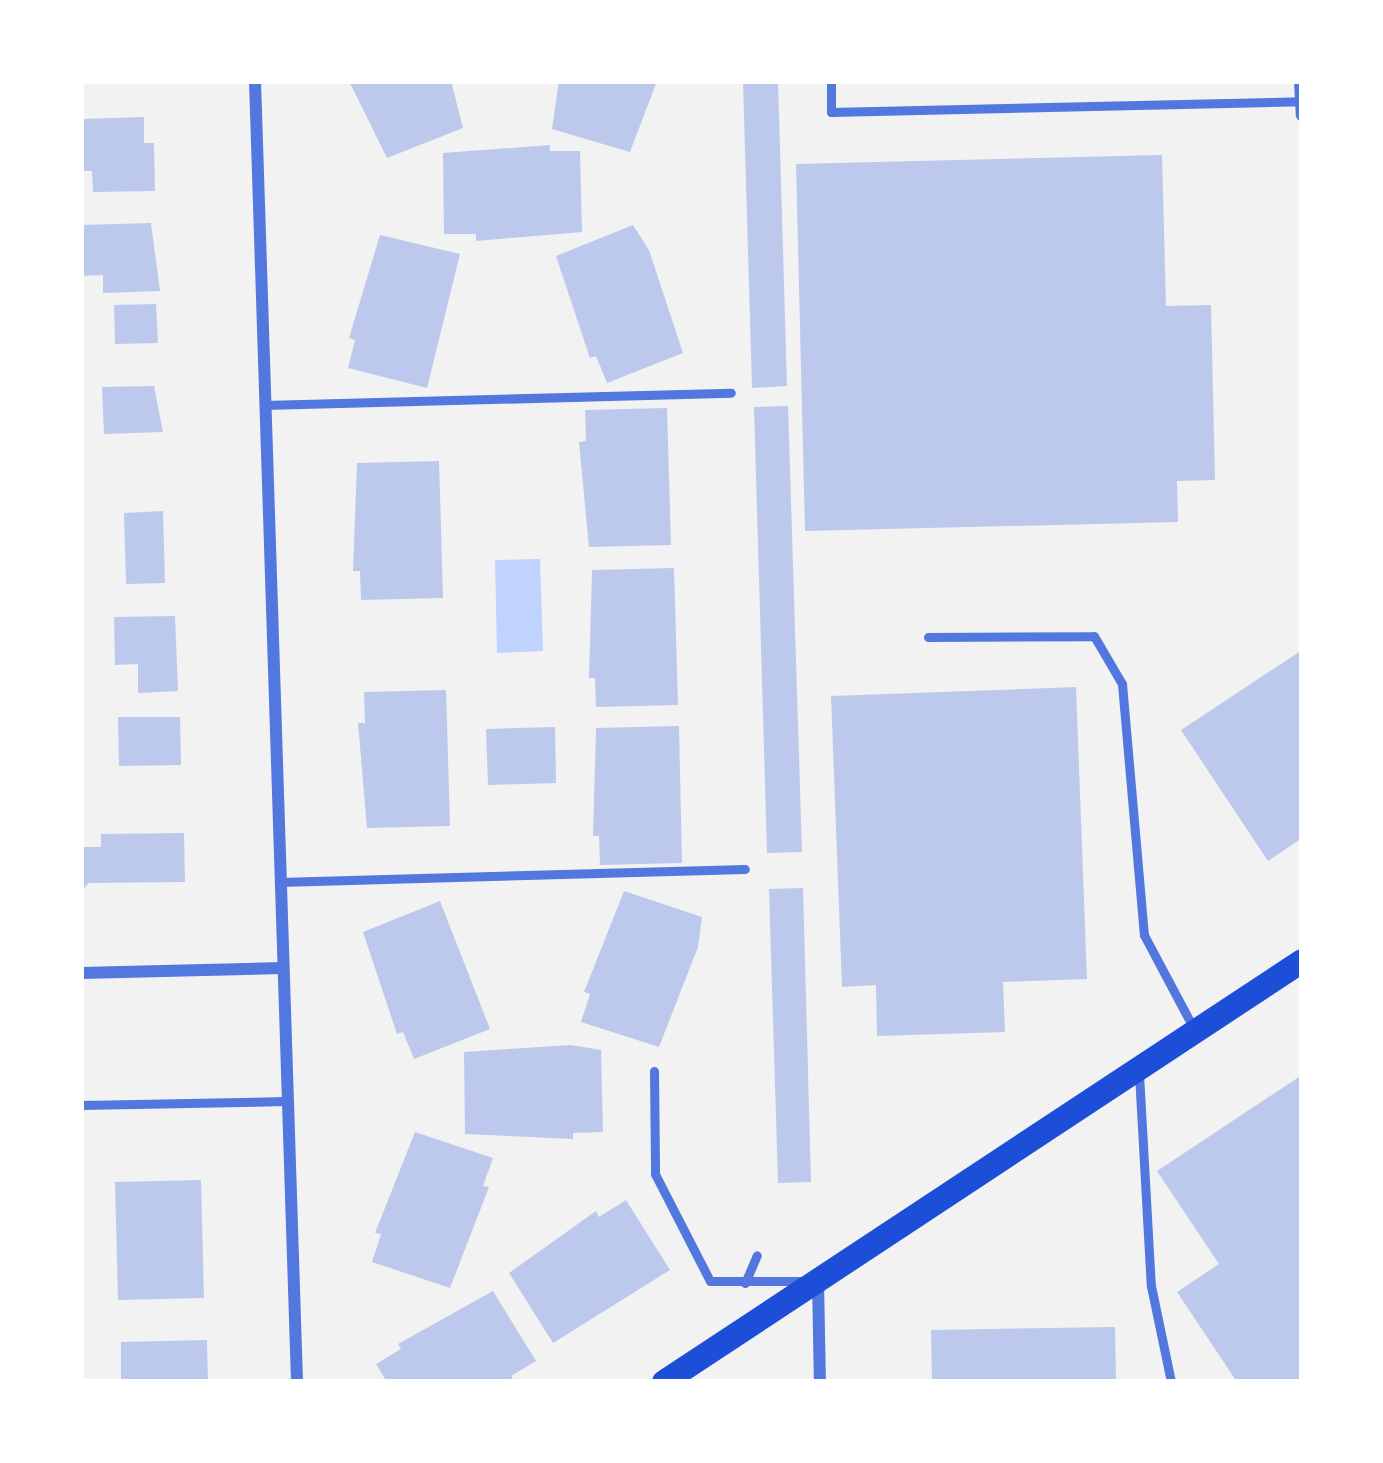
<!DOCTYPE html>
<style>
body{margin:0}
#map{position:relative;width:1383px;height:1463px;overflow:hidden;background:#f2f2f2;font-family:"Times New Roman",serif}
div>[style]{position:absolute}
.water>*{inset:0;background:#bfd3fe}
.building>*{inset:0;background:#bdc9ec}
.service>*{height:9px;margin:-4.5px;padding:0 4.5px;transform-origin:4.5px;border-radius:4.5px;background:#5277de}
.minor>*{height:12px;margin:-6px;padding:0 6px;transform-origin:6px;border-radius:6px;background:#5277de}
.secondary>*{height:24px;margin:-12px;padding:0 12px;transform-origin:12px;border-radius:12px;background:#1d4ed8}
span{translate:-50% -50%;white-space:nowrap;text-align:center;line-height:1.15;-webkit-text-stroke:12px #fff;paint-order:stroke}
.frame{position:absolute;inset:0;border:84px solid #fff;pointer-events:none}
</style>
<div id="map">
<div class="water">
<div style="clip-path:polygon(540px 559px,543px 651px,497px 653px,495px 560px)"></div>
</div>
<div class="building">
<div style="clip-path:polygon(349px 81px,451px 81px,463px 128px,387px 158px)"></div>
<div style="clip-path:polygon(559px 81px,657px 81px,630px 152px,552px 129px)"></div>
<div style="clip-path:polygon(743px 81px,778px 81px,787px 386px,752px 388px)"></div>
<div style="clip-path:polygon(144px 117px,144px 143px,154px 143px,155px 191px,93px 192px,92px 171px,81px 171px,81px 119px)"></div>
<div style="clip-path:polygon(550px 145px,550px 151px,580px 151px,582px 232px,476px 241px,476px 234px,444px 234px,443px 153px)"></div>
<div style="clip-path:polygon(1162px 155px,1166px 306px,1211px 305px,1215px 480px,1177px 481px,1178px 522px,805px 531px,796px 164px)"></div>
<div style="clip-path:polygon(151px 223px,160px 291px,103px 293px,103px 275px,81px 276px,81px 225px)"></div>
<div style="clip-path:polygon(633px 225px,649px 250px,683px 353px,607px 383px,596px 356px,590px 358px,556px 256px)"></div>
<div style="clip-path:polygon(380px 235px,460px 254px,427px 388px,348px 368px,355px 340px,349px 338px)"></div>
<div style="clip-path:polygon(156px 304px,158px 343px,115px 344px,114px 305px)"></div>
<div style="clip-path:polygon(154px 386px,163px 432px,104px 434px,102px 387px)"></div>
<div style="clip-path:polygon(788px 406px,802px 852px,767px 853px,754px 407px)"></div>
<div style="clip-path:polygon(667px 408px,671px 545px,589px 547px,579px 442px,586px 441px,585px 410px)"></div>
<div style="clip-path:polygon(439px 461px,443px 598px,361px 600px,360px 571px,353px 571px,357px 463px)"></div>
<div style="clip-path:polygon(163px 511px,165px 583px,126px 584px,124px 513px)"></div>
<div style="clip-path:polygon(674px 568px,678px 705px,596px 707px,595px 678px,589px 678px,592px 570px)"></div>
<div style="clip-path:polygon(175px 616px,178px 691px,138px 693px,138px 664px,115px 665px,114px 617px)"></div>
<div style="clip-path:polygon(1302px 650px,1302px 838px,1268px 861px,1181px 730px)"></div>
<div style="clip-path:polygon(1076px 687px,1087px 979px,1003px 982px,1005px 1032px,877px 1036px,876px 985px,842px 987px,831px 696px)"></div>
<div style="clip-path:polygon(446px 690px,450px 826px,367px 828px,358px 723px,365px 723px,364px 692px)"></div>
<div style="clip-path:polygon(118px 717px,180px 717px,181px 765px,119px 766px)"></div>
<div style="clip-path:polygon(679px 726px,682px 863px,600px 865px,599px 836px,593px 836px,596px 728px)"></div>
<div style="clip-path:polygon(555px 727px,556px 783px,488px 785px,486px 729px)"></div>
<div style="clip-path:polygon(184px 833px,185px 882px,89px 883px,81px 891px,81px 847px,101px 847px,101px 834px)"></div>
<div style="clip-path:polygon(803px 888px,811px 1182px,778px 1183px,769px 889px)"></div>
<div style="clip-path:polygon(624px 891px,702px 917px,698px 947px,659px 1047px,581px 1022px,590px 994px,584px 992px)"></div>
<div style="clip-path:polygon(440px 901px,490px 1029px,414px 1059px,403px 1032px,397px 1034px,363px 932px)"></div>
<div style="clip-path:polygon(571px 1045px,601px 1050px,603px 1132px,573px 1133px,573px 1139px,465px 1134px,464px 1052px)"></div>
<div style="clip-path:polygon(1302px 1075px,1302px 1382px,1237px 1382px,1177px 1292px,1219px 1264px,1157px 1171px)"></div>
<div style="clip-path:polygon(415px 1132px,493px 1158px,483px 1186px,489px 1187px,450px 1288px,372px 1262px,381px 1234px,375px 1233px)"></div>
<div style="clip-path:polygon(201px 1180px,204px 1298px,118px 1300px,115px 1182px)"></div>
<div style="clip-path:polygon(626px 1200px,670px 1270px,553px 1343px,509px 1273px,596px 1211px,599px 1217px)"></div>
<div style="clip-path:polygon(493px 1291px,536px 1361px,511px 1376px,515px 1382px,387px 1382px,376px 1364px,401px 1349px,398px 1344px)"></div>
<div style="clip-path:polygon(1115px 1327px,1116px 1382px,932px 1382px,931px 1330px)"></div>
<div style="clip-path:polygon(207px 1340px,208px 1382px,121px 1382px,121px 1342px)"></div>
</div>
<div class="service">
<div style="left:831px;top:81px;width:31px;rotate:90deg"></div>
<div style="left:831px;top:112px;width:470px;rotate:-1.3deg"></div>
<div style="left:264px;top:405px;width:467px;rotate:-1.5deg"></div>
<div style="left:928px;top:637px;width:166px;rotate:-0.3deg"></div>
<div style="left:1094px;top:636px;width:56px;rotate:59.7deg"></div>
<div style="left:1122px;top:684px;width:252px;rotate:85deg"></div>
<div style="left:1144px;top:935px;width:109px;rotate:62deg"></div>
<div style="left:279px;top:882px;width:466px;rotate:-1.6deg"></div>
<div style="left:654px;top:1071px;width:103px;rotate:89.4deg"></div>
<div style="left:655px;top:1174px;width:120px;rotate:62.8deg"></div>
<div style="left:710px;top:1281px;width:97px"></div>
<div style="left:1139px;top:1074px;width:212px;rotate:86.8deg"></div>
<div style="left:1151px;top:1286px;width:98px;rotate:78.2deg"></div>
<div style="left:81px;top:1105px;width:205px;rotate:-1.1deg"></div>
<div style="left:745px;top:1283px;width:30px;rotate:-67deg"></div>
</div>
<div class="minor">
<div style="left:255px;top:81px;width:1302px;rotate:88.15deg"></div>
<div style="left:1300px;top:81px;width:34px;rotate:87deg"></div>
<div style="left:81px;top:973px;width:201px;rotate:-1.4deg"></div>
<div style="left:818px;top:1282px;width:100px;rotate:88.9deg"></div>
</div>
<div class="secondary">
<div style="left:664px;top:1382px;width:764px;rotate:-33.42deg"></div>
</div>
<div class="frame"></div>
</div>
